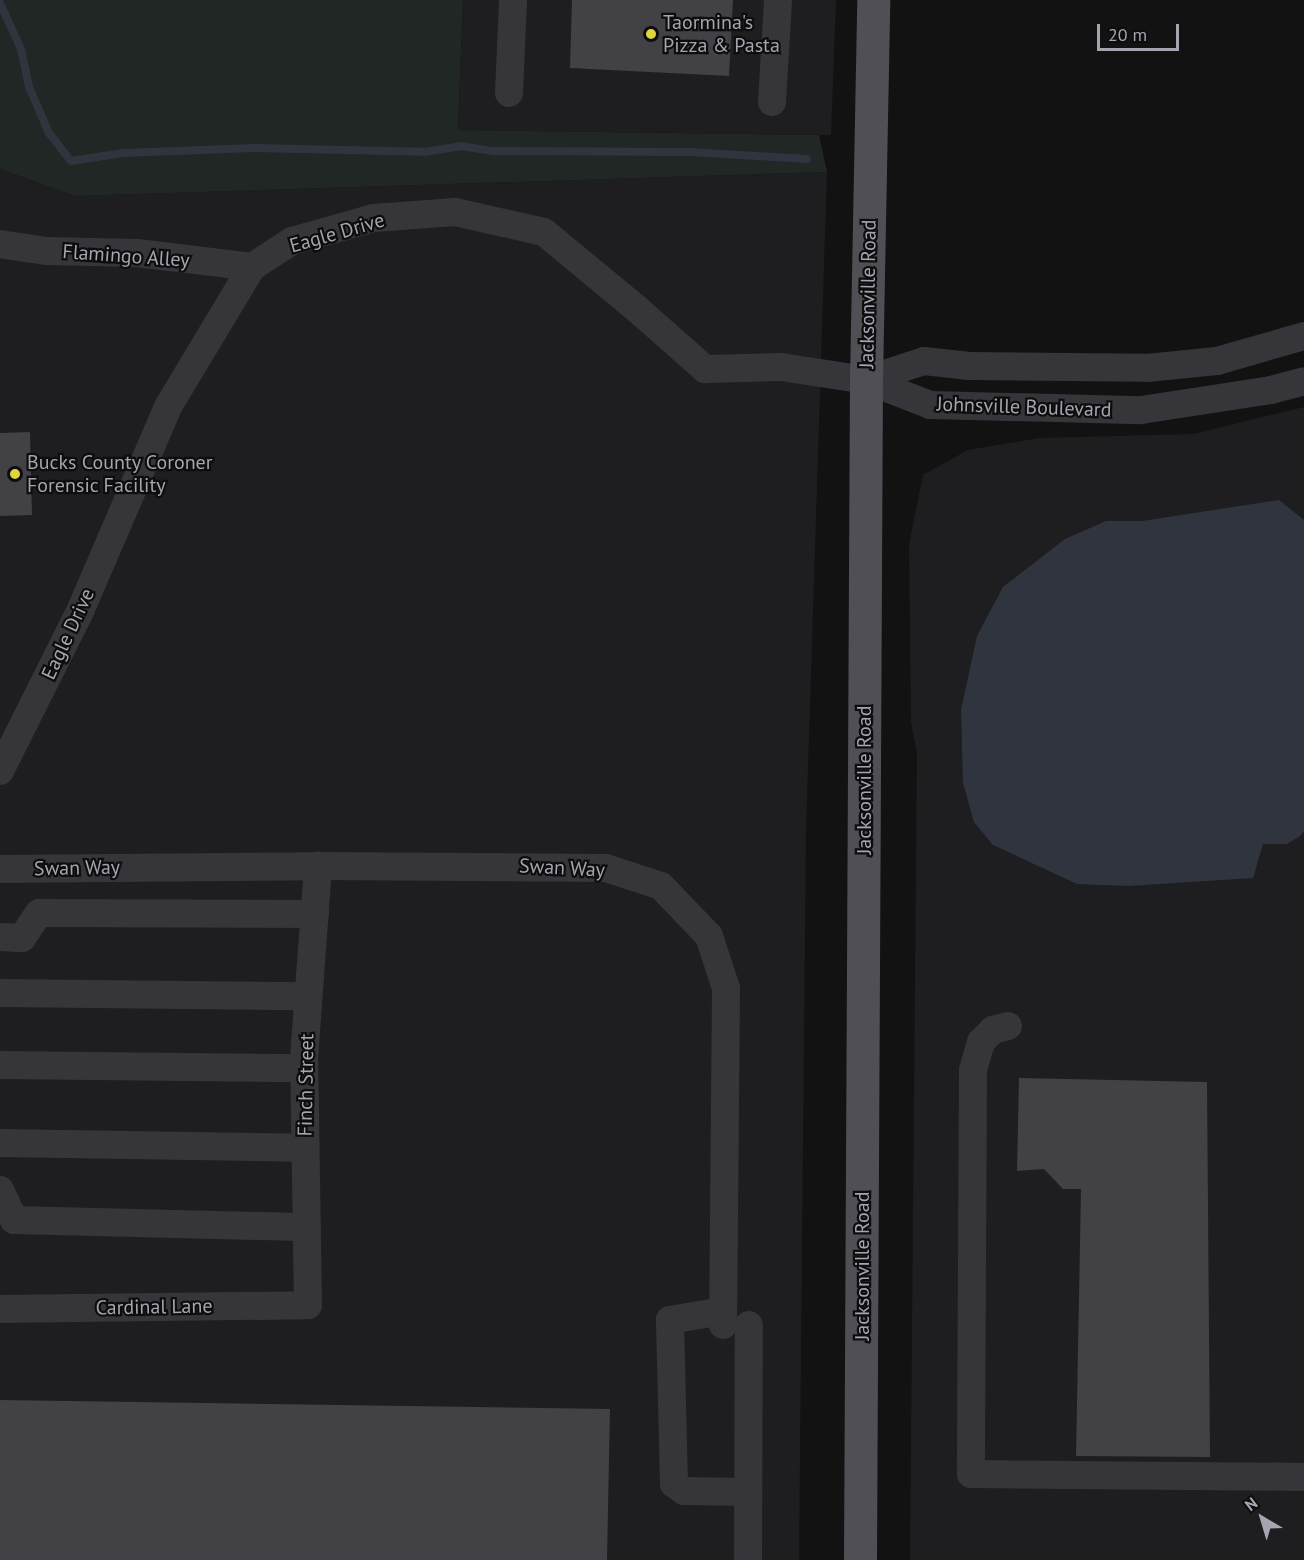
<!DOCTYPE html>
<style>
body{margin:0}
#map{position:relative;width:1304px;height:1560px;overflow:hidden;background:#121213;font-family:"PT Sans",sans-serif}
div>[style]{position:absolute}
.built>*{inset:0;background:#1e1e20}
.green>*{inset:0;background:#202724}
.water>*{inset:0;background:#30343e}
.stream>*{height:8px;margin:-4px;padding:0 4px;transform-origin:4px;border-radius:4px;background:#30343e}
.building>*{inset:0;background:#414146}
.minor>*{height:28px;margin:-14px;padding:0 14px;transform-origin:14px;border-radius:14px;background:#36353a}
.major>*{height:33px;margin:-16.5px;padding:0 16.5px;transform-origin:16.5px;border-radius:16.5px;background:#504f56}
.dots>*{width:16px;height:16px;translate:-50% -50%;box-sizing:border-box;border:3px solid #0d0d0e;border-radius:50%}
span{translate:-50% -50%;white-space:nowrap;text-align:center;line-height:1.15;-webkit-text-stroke:4.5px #0d0d0e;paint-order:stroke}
.poi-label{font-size:20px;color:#a5a5b2}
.left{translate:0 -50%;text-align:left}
.street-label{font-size:20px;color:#a5a5b2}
.north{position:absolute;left:1232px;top:1488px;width:60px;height:60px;-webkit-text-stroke:4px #0d0d0e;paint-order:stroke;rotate:322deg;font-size:16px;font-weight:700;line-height:24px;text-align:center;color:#a5a5b2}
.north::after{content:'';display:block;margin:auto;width:21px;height:27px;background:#a5a5b2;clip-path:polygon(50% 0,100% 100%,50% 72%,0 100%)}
.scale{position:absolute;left:1097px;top:24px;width:82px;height:27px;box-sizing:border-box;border:3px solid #a5a5b2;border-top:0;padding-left:8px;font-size:18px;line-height:21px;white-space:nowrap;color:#a5a5b2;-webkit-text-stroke:4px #0d0d0e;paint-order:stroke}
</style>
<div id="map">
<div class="built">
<div style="clip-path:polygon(463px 0,836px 0,831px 135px,458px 130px)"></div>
<div style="clip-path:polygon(0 169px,75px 196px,827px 172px,806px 831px,799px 1560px,0 1560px)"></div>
<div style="clip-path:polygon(1304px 407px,1304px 1560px,910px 1560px,917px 753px,911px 722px,909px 544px,923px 475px,968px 450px,1040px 438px,1193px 434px)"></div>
</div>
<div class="green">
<div style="clip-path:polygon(0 0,463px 0,458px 130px,819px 135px,827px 172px,75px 196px,0 169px)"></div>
</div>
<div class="water">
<div style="clip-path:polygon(1279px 500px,1304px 520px,1304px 831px,1300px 836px,1287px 844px,1263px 844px,1253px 878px,1129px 886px,1077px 884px,993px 845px,974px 822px,963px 783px,961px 710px,977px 636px,1003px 587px,1065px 539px,1106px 521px,1142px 521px)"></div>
</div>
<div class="stream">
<div style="left:0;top:3px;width:51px;rotate:65.5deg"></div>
<div style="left:21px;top:49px;width:39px;rotate:78deg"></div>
<div style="left:29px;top:87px;width:50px;rotate:66.5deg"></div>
<div style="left:49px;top:133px;width:36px;rotate:52deg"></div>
<div style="left:71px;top:161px;width:53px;rotate:-8.7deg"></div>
<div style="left:123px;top:153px;width:131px;rotate:-2.2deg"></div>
<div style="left:254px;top:148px;width:170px;rotate:1.3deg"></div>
<div style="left:424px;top:152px;width:37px;rotate:-9deg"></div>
<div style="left:461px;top:146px;width:31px;rotate:9deg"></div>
<div style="left:492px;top:151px;width:198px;rotate:0.3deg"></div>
<div style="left:690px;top:152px;width:117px;rotate:3.4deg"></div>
</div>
<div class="building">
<div style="clip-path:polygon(572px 0,733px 0,729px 76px,570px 68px)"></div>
<div style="clip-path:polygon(30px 432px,32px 515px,0 516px,0 433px)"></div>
<div style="clip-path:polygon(1019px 1078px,1207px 1082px,1210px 1457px,1076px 1456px,1081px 1189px,1063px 1189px,1044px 1169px,1017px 1171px)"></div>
<div style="clip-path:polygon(0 1400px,610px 1409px,607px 1560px,0 1560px)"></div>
</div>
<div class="minor">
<div style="left:509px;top:93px;width:93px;rotate:-87.5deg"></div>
<div style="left:772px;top:102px;width:102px;rotate:-86.6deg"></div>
<div style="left:0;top:244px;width:48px;rotate:8.5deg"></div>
<div style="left:47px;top:251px;width:90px;rotate:1.3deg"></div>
<div style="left:137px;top:253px;width:116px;rotate:6.9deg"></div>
<div style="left:866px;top:380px;width:61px;rotate:-18.1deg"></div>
<div style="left:924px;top:361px;width:46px;rotate:6.2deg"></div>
<div style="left:970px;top:366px;width:177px;rotate:0.6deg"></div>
<div style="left:1147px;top:368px;width:70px;rotate:-5.7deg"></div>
<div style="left:1217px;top:361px;width:91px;rotate:-16deg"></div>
<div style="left:0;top:771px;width:181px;rotate:-63.4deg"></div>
<div style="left:81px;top:609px;width:222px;rotate:-66.7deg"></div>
<div style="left:169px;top:405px;width:161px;rotate:-59deg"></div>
<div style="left:252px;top:267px;width:48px;rotate:-33deg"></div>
<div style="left:292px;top:241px;width:85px;rotate:-15.7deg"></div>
<div style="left:374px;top:218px;width:81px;rotate:-4.2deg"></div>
<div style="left:455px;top:212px;width:91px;rotate:12.7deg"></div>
<div style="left:544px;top:232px;width:121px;rotate:39.6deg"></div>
<div style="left:637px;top:309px;width:91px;rotate:41.4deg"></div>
<div style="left:705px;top:369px;width:76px;rotate:-1.5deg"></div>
<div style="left:781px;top:367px;width:86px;rotate:8.7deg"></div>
<div style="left:866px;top:380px;width:69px;rotate:21.3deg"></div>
<div style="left:930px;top:405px;width:211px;rotate:1.4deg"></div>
<div style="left:1141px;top:410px;width:132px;rotate:-8.7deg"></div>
<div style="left:1271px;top:390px;width:34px;rotate:-15deg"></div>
<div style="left:0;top:869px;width:318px;rotate:-0.5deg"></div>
<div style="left:318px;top:866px;width:288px;rotate:0.4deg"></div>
<div style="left:606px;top:868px;width:58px;rotate:18.1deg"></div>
<div style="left:661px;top:886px;width:69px;rotate:46.2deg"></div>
<div style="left:709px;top:936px;width:55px;rotate:71.9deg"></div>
<div style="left:726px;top:988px;width:337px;rotate:90.5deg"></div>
<div style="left:0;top:937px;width:22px;rotate:3deg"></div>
<div style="left:22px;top:938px;width:30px;rotate:-56deg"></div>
<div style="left:39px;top:913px;width:276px;rotate:0.2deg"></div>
<div style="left:0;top:993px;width:308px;rotate:0.6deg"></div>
<div style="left:1008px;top:1026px;width:16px;rotate:165deg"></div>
<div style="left:993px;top:1030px;width:17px;rotate:135deg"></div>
<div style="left:981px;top:1042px;width:29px;rotate:106deg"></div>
<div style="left:973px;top:1070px;width:404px;rotate:90.3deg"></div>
<div style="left:971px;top:1474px;width:333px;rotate:0.5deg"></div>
<div style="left:0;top:1065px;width:304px;rotate:0.6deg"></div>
<div style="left:0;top:1143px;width:305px;rotate:0.9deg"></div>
<div style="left:0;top:1190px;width:33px;rotate:65deg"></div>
<div style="left:14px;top:1220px;width:293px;rotate:1.4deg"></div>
<div style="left:0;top:1309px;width:308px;rotate:-0.7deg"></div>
<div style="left:308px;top:1305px;width:247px;rotate:-90.9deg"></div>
<div style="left:304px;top:1058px;width:193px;rotate:-85.8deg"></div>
<div style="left:723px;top:1311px;width:54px;rotate:170.4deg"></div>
<div style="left:670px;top:1320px;width:164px;rotate:88.6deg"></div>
<div style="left:674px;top:1484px;width:12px;rotate:35deg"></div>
<div style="left:684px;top:1491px;width:64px;rotate:0.9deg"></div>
<div style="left:748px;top:1560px;width:235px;rotate:-89.8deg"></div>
</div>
<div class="major">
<div style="left:860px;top:1560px;width:1180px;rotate:-89.71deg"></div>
<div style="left:866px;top:380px;width:380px;rotate:-88.9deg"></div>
</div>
<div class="dots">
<div style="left:651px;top:34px;background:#dfd63e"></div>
<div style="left:15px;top:474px;background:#dfd63e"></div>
</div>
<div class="poi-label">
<span class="left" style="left:663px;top:34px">Taormina's<br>Pizza &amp; Pasta</span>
<span class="left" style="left:27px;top:474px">Bucks County Coroner<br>Forensic Facility</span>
</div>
<div class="street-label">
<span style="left:337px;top:233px;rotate:-16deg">Eagle Drive</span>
<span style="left:126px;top:256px;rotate:4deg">Flamingo Alley</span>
<span style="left:868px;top:294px;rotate:-89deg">Jacksonville Road</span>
<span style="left:1024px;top:407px;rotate:2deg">Johnsville Boulevard</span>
<span style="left:68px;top:634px;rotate:-65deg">Eagle Drive</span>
<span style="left:864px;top:780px;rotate:-90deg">Jacksonville Road</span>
<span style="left:77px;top:868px;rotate:-1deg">Swan Way</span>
<span style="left:562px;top:868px;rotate:3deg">Swan Way</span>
<span style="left:306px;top:1085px;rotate:-89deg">Finch Street</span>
<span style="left:862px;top:1266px;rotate:-90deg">Jacksonville Road</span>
<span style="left:154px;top:1307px;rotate:-1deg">Cardinal Lane</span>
</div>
<div class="north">N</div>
<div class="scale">20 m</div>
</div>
